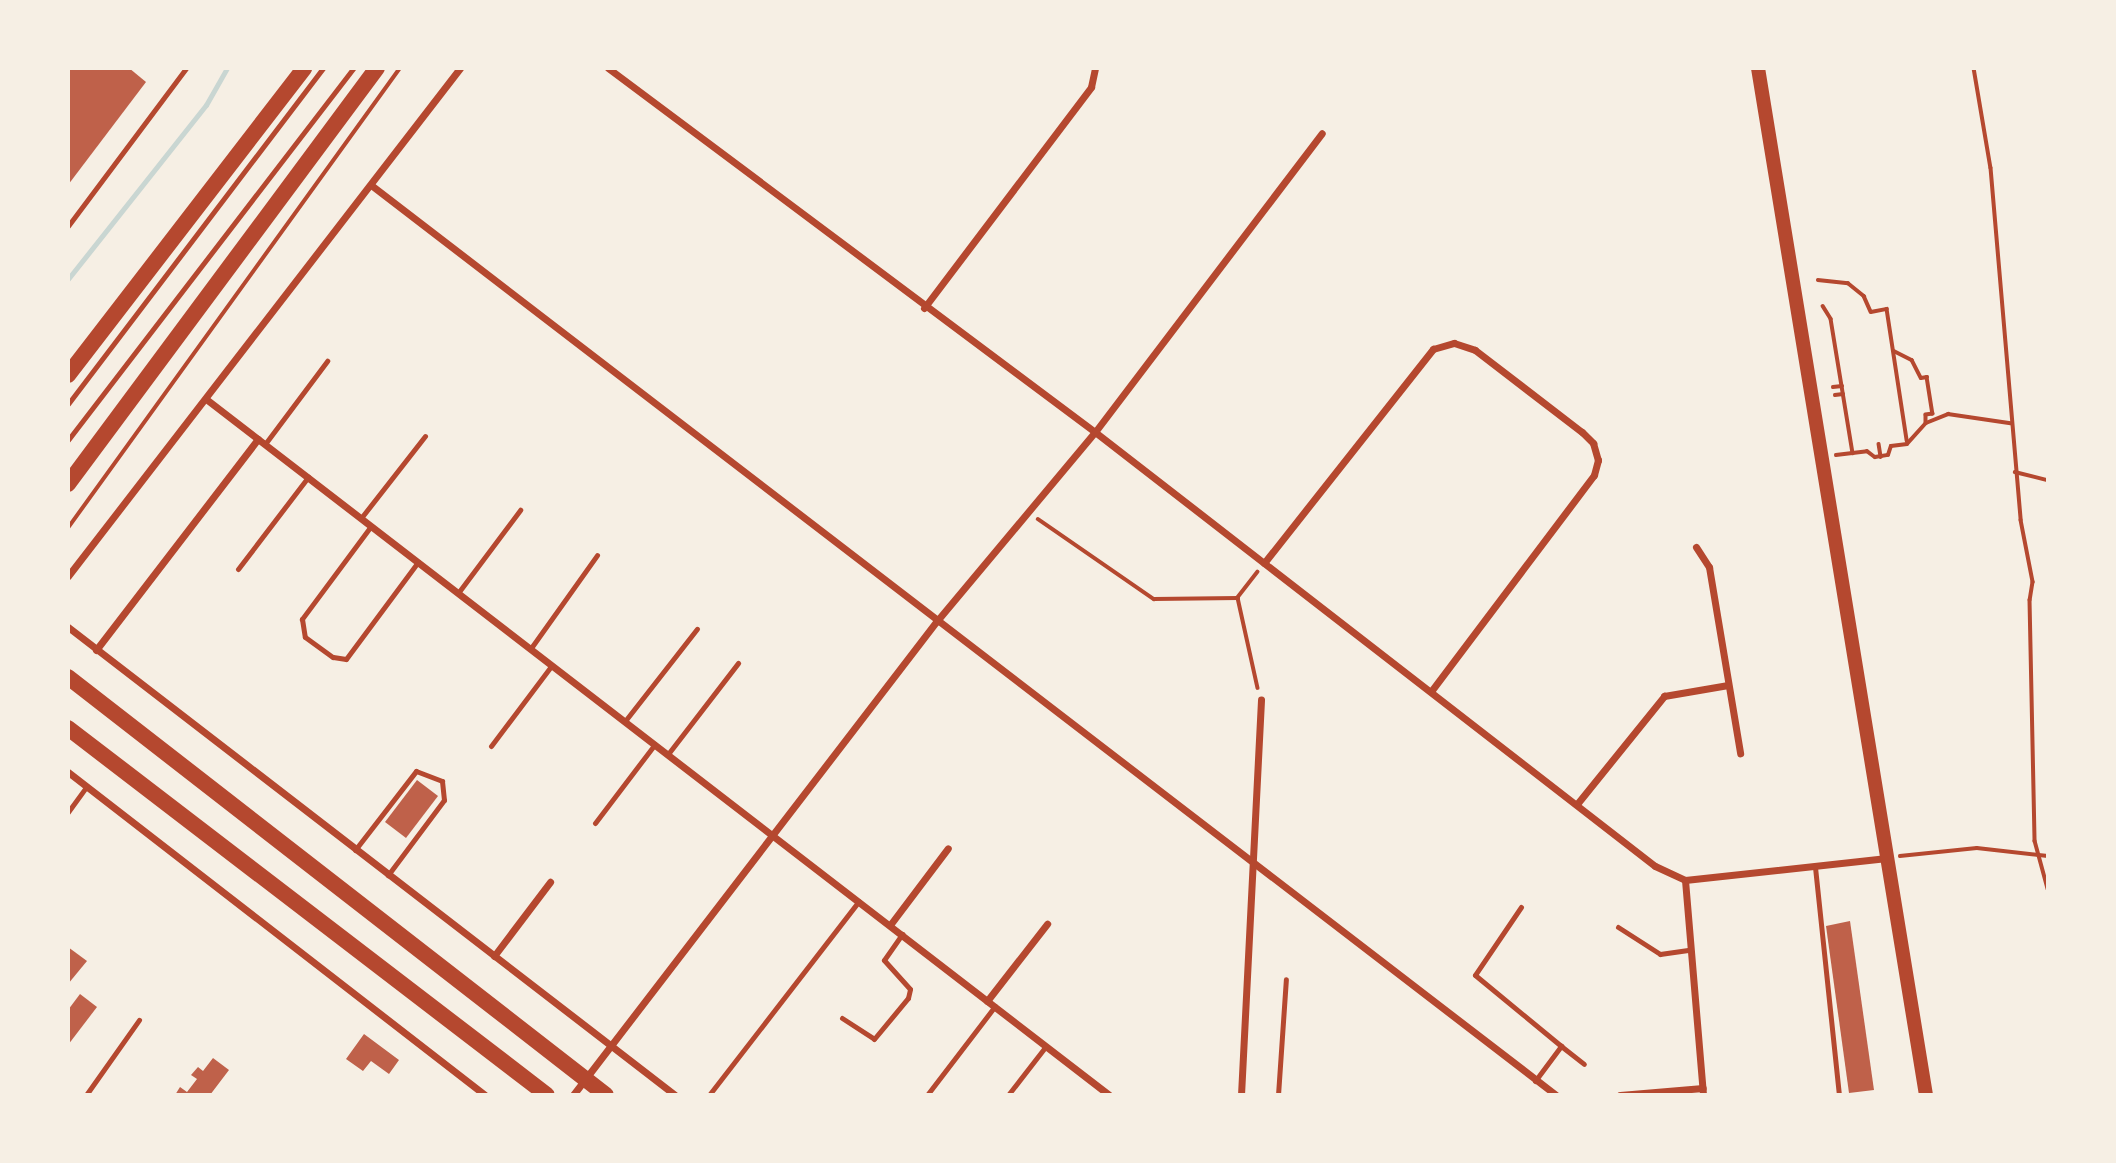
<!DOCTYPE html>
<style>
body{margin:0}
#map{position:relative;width:2116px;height:1163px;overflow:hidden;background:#f6efe4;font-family:"Roboto Condensed",sans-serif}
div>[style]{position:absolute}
.stream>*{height:5px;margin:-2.5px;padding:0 2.5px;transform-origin:2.5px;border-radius:2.5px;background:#c9d6d2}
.building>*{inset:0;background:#bf614a}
.path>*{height:3.5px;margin:-1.75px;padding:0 1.75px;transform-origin:1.75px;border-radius:1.75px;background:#b5482f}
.service>*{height:5px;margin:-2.5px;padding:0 2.5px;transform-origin:2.5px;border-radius:2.5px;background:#b5482f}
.minor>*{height:7px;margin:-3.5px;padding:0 3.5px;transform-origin:3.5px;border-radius:3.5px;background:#b5482f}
.secondary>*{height:14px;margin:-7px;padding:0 7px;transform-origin:7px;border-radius:7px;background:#b5482f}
.primary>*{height:16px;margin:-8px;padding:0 8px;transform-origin:8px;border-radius:8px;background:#b5482f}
span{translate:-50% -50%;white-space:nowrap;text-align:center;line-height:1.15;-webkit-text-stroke:5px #f6efe4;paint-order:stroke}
.frame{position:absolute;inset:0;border:70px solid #f6efe4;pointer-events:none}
</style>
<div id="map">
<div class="stream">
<div style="left:68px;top:279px;width:222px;rotate:-51.6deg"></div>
<div style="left:206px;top:105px;width:43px;rotate:-60.4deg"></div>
</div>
<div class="building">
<div style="clip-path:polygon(68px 68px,129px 68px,146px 82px,68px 185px)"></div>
<div style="clip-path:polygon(417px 780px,438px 796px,406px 838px,385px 822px)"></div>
<div style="clip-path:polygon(1850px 921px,1874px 1090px,1849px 1093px,1826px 926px)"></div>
<div style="clip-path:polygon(68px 947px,87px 961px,68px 984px)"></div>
<div style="clip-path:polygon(80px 994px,97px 1007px,68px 1045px,68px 1010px)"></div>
<div style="clip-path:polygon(364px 1034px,399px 1060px,389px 1074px,371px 1061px,363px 1071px,346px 1059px)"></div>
<div style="clip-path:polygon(213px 1058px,229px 1070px,210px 1095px,175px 1095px,180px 1087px,187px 1092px,197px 1079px,191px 1075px,198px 1067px,203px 1071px)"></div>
</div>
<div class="path">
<div style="left:1974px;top:68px;width:101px;rotate:80.4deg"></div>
<div style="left:1991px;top:168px;width:353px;rotate:85.1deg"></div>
<div style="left:2021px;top:520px;width:63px;rotate:79deg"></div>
<div style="left:2033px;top:582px;width:18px;rotate:99deg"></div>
<div style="left:2030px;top:600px;width:241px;rotate:88.8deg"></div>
<div style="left:2035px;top:841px;width:50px;rotate:74.8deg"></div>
<div style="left:1818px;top:280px;width:30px;rotate:6deg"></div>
<div style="left:1848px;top:283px;width:21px;rotate:39deg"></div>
<div style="left:1864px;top:296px;width:17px;rotate:66deg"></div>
<div style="left:1871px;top:312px;width:16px;rotate:-11deg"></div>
<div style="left:1887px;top:309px;width:133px;rotate:81.3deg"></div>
<div style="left:1823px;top:306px;width:15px;rotate:58deg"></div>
<div style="left:1831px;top:319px;width:136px;rotate:80.7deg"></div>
<div style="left:1894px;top:351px;width:20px;rotate:27deg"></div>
<div style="left:1912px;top:360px;width:20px;rotate:63deg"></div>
<div style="left:1921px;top:378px;width:6px;rotate:-9deg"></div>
<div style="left:1927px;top:377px;width:37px;rotate:81deg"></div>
<div style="left:1933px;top:414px;width:7px;rotate:172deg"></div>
<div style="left:1926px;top:415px;width:8px;rotate:90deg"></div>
<div style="left:1833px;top:387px;width:9px;rotate:-6deg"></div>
<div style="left:1835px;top:395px;width:8px;rotate:-7deg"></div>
<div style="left:1879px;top:444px;width:13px;rotate:81deg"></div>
<div style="left:1836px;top:455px;width:31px;rotate:-7deg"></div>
<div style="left:1867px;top:451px;width:10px;rotate:37deg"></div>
<div style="left:1875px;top:457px;width:13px;rotate:-9deg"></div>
<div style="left:1888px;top:455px;width:9px;rotate:-72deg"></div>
<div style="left:1891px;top:446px;width:16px;rotate:-7deg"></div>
<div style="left:1907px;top:444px;width:28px;rotate:-48deg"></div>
<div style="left:1926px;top:423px;width:24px;rotate:-22deg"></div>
<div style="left:1948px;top:414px;width:63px;rotate:8.3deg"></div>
<div style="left:2015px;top:472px;width:34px;rotate:14deg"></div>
<div style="left:1038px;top:519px;width:141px;rotate:34.6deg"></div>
<div style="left:1154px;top:599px;width:84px;rotate:-0.7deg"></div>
<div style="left:68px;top:528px;width:567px;rotate:-54.18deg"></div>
<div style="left:1258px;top:572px;width:33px;rotate:128deg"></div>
<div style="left:1238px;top:598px;width:92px;rotate:77.5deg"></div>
<div style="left:1900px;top:856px;width:77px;rotate:-5.9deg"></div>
<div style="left:1977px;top:848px;width:71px;rotate:6.4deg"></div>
</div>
<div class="service">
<div style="left:68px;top:226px;width:197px;rotate:-53.2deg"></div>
<div style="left:68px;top:404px;width:422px;rotate:-52.8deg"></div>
<div style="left:68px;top:440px;width:469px;rotate:-52.5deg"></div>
<div style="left:265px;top:444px;width:104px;rotate:-53.2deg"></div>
<div style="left:361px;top:518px;width:104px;rotate:-52deg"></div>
<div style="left:371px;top:526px;width:116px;rotate:126.6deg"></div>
<div style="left:302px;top:619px;width:18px;rotate:81deg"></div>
<div style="left:305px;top:637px;width:34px;rotate:36deg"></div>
<div style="left:333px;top:657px;width:13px;rotate:9deg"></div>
<div style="left:346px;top:659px;width:121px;rotate:-53.4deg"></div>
<div style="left:238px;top:569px;width:116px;rotate:-52.7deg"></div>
<div style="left:458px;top:593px;width:104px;rotate:-53.2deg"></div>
<div style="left:531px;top:648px;width:114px;rotate:-54.6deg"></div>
<div style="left:625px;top:721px;width:117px;rotate:-52deg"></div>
<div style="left:491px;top:746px;width:101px;rotate:-53deg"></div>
<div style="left:668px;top:754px;width:115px;rotate:-52.4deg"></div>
<div style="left:68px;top:812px;width:32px;rotate:-54deg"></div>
<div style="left:595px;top:823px;width:99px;rotate:-52.8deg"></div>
<div style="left:355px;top:850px;width:100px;rotate:-52.3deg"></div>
<div style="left:416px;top:771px;width:28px;rotate:21deg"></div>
<div style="left:442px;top:781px;width:19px;rotate:84deg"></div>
<div style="left:444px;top:800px;width:94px;rotate:126.7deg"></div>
<div style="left:1815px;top:867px;width:229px;rotate:84deg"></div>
<div style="left:1521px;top:907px;width:82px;rotate:124.1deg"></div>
<div style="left:1475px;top:975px;width:112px;rotate:39.5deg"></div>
<div style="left:1618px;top:927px;width:50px;rotate:32.7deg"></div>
<div style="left:1660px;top:954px;width:30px;rotate:-8deg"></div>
<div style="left:842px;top:1018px;width:38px;rotate:33deg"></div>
<div style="left:874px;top:1039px;width:53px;rotate:-50.3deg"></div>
<div style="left:908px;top:998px;width:9px;rotate:-77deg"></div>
<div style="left:910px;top:989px;width:39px;rotate:-132deg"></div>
<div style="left:884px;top:960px;width:32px;rotate:-55deg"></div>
<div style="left:1535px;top:1081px;width:44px;rotate:-53.4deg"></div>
<div style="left:1561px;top:1046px;width:29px;rotate:38deg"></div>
<div style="left:86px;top:1095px;width:92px;rotate:-54.8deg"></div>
<div style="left:709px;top:1095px;width:245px;rotate:-52.3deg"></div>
<div style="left:927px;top:1095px;width:112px;rotate:-52.6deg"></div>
<div style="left:1008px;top:1095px;width:62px;rotate:-52.2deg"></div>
<div style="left:1278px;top:1095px;width:116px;rotate:-86.1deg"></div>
</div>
<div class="minor">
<div style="left:608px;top:68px;width:608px;rotate:36.78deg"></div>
<div style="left:1095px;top:432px;width:708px;rotate:37.78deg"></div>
<div style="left:1655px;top:866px;width:33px;rotate:25deg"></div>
<div style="left:1685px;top:880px;width:203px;rotate:-6.2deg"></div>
<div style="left:371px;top:185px;width:1494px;rotate:37.52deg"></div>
<div style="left:924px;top:308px;width:277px;rotate:-52.9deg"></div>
<div style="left:1091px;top:87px;width:19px;rotate:-78deg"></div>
<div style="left:206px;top:399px;width:1140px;rotate:37.62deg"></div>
<div style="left:1696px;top:547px;width:24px;rotate:57deg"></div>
<div style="left:1709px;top:567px;width:189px;rotate:80.5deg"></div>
<div style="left:1264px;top:563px;width:273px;rotate:-51.7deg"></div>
<div style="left:1433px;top:349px;width:22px;rotate:-16deg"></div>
<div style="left:1454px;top:343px;width:22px;rotate:18deg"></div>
<div style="left:1475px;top:350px;width:135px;rotate:37.5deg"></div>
<div style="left:1582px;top:432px;width:16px;rotate:45deg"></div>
<div style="left:1593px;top:443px;width:18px;rotate:74deg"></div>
<div style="left:1598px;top:460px;width:16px;rotate:105deg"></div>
<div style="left:1594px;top:475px;width:269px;rotate:127deg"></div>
<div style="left:68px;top:576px;width:642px;rotate:-52.34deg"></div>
<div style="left:68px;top:627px;width:766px;rotate:37.63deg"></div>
<div style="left:96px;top:650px;width:266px;rotate:-52.5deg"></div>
<div style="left:68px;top:772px;width:527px;rotate:37.76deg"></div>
<div style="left:1577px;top:804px;width:139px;rotate:-51.1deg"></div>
<div style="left:1664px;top:696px;width:65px;rotate:-9.8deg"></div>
<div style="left:1685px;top:880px;width:216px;rotate:85.2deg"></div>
<div style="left:890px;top:925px;width:96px;rotate:-53deg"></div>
<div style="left:494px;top:956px;width:93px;rotate:-52.9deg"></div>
<div style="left:987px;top:1001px;width:98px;rotate:-52.1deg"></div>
<div style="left:573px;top:1095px;width:596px;rotate:-52.5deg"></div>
<div style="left:936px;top:622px;width:248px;rotate:-50.1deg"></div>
<div style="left:1095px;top:432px;width:375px;rotate:-52.8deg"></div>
<div style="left:1241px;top:1095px;width:396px;rotate:-87.1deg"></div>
<div style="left:1620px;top:1095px;width:83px;rotate:-4.8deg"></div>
</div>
<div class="secondary">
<div style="left:1758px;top:68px;width:1041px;rotate:80.71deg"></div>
</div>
<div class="primary">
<div style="left:68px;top:375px;width:387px;rotate:-52.4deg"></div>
<div style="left:68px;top:484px;width:518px;rotate:-53.4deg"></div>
<div style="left:68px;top:677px;width:681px;rotate:37.85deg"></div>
<div style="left:68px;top:728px;width:603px;rotate:37.46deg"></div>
</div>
<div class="frame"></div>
</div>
